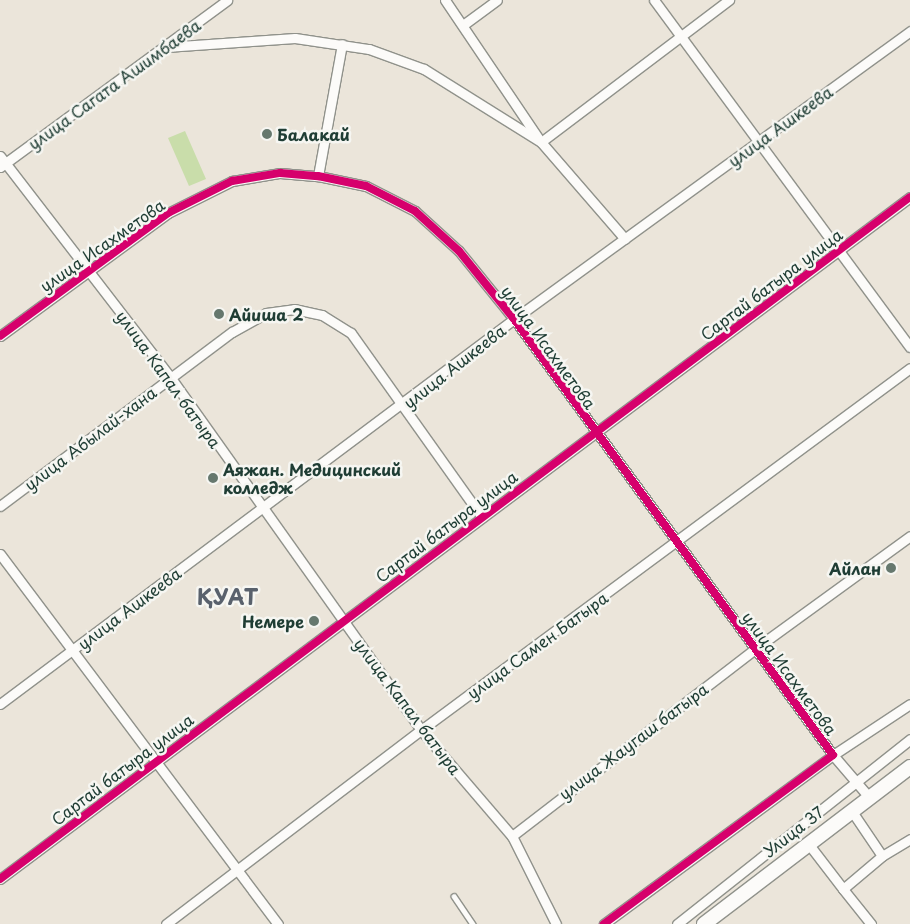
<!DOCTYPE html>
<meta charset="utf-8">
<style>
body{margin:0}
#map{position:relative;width:910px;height:924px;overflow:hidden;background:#ebe5da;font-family:"Playpen Sans",sans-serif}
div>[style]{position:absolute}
.green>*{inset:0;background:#c9ddaa}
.roads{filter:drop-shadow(1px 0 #90928b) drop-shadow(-1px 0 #90928b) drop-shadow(0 1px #90928b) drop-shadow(0 -1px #90928b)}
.service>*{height:4.5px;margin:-2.25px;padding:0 2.25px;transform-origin:2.25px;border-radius:2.25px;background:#fcfbf9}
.minor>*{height:9px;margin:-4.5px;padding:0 4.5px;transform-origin:4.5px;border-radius:4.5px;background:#fcfbf9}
.primary>*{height:14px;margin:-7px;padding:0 7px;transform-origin:7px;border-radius:7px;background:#fcfbf9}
.cycleway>*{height:8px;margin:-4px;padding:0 4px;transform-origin:4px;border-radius:4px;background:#d6006c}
.dots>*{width:14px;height:14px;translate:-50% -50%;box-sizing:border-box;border:2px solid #f6f6f2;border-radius:50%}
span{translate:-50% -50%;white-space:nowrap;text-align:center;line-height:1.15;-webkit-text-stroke:5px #f6f6f2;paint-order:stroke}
.street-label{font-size:16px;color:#1f3d34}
.poi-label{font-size:16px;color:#1f3d34;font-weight:700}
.left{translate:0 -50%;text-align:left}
.right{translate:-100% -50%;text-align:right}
.district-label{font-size:21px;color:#59616c;font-weight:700;letter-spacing:1px}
</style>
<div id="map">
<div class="green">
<div style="clip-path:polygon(185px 131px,206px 179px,189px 186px,168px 138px)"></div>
</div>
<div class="roads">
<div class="service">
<div style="left:454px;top:896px;width:34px;rotate:56deg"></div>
</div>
<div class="minor">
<div style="left:445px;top:0;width:166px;rotate:56deg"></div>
<div style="left:654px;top:0;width:431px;rotate:53.6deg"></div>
<div style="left:463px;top:25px;width:42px;rotate:-36.3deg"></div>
<div style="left:166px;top:47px;width:129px;rotate:-4deg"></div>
<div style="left:295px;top:38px;width:75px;rotate:8.5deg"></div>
<div style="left:369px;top:49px;width:59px;rotate:20deg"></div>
<div style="left:424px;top:69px;width:138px;rotate:32deg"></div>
<div style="left:541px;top:142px;width:128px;rotate:49.1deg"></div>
<div style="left:541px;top:142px;width:236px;rotate:-37.1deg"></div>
<div style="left:0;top:156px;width:280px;rotate:52.4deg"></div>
<div style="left:171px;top:378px;width:432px;rotate:54.6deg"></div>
<div style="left:421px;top:730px;width:140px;rotate:49.4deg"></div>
<div style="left:512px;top:836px;width:98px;rotate:63.4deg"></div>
<div style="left:0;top:167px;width:282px;rotate:-36.3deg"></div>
<div style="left:318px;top:176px;width:134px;rotate:-79.7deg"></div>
<div style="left:0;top:336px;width:208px;rotate:-36.2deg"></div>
<div style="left:168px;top:213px;width:72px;rotate:-26.6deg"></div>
<div style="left:232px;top:181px;width:49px;rotate:-9.5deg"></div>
<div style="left:280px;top:173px;width:38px;rotate:5deg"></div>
<div style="left:318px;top:176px;width:49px;rotate:11.8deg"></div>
<div style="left:366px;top:186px;width:55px;rotate:27deg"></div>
<div style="left:415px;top:211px;width:59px;rotate:42.3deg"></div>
<div style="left:459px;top:251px;width:87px;rotate:51deg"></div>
<div style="left:514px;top:319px;width:540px;rotate:53.81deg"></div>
<div style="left:833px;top:755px;width:285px;rotate:143.6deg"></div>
<div style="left:0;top:506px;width:290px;rotate:-36.9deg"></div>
<div style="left:232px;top:332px;width:39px;rotate:-29deg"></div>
<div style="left:266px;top:313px;width:28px;rotate:-8deg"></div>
<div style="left:294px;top:309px;width:29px;rotate:12deg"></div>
<div style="left:322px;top:315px;width:34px;rotate:32deg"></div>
<div style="left:351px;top:333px;width:226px;rotate:54.6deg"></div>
<div style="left:0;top:554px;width:463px;rotate:53.1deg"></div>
<div style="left:0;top:704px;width:642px;rotate:-36.83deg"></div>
<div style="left:514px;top:319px;width:490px;rotate:-36deg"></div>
<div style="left:869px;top:797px;width:55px;rotate:-130.6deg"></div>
<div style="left:833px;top:755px;width:92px;rotate:-33.5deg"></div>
<div style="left:851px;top:810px;width:55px;rotate:56deg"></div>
<div style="left:882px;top:856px;width:51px;rotate:139.8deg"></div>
<div style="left:843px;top:889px;width:45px;rotate:51.3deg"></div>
<div style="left:512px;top:836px;width:308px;rotate:-37.6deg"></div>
<div style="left:756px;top:648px;width:190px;rotate:-36deg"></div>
<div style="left:807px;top:842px;width:59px;rotate:52.5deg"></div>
<div style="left:882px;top:856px;width:33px;rotate:-31deg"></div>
<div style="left:0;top:879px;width:1137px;rotate:-36.85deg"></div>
<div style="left:166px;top:924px;width:320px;rotate:-37.3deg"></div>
<div style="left:421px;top:730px;width:608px;rotate:-36.51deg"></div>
<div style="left:677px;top:924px;width:298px;rotate:-38.4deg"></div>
</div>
<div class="primary">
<div style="left:704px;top:924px;width:259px;rotate:-37.3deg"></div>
</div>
</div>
<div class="cycleway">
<div style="left:0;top:336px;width:208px;rotate:-36.2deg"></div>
<div style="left:168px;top:213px;width:72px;rotate:-26.6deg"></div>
<div style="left:232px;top:181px;width:49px;rotate:-9.5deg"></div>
<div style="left:280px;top:173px;width:38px;rotate:5deg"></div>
<div style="left:318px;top:176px;width:49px;rotate:11.8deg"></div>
<div style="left:366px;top:186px;width:55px;rotate:27deg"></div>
<div style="left:415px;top:211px;width:59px;rotate:42.3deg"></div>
<div style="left:459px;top:251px;width:87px;rotate:51deg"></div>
<div style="left:514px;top:319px;width:540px;rotate:53.81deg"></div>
<div style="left:833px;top:755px;width:285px;rotate:143.6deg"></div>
<div style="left:0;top:879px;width:1137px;rotate:-36.85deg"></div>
</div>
<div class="dots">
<div style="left:267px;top:134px;background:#66786e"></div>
<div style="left:219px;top:314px;background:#66786e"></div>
<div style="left:213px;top:478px;background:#66786e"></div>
<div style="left:891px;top:568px;background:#66786e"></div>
<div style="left:314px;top:621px;background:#66786e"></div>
</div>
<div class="street-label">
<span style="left:114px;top:84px;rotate:-36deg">улица Сагата Ашимбаева</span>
<span style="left:780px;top:126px;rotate:-36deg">улица Ашкеева</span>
<span style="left:102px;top:245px;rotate:-35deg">улица Исахметова</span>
<span style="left:771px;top:284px;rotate:-37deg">Сартай батыра улица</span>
<span style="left:549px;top:347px;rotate:54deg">улица Исахметова</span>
<span style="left:454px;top:366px;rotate:-38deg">улица Ашкеева</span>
<span style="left:169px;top:379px;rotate:54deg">улица Капал батыра</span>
<span style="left:90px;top:438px;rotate:-37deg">улица Абылай-хана</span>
<span style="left:446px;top:526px;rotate:-37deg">Сартай батыра улица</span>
<span style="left:129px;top:608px;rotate:-37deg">улица Ашкеева</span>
<span style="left:537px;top:645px;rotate:-36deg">улица Самен Батыра</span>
<span style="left:790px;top:673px;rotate:54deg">улица Исахметова</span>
<span style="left:408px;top:706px;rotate:53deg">улица Капал батыра</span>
<span style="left:633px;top:741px;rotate:-37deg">улица Жаугаш батыра</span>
<span style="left:122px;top:769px;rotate:-37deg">Сартай батыра улица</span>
<span style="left:793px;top:831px;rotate:-38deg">Улица 37</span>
</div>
<div class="poi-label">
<span class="left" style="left:277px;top:134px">Балакай</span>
<span class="left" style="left:229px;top:314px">Айиша 2</span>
<span class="left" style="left:223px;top:478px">Аяжан. Медицинский<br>колледж</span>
<span class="right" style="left:881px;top:568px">Айлан</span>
<span class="right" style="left:304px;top:621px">Немере</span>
</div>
<div class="district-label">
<span style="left:228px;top:596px">ҚУАТ</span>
</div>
</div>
